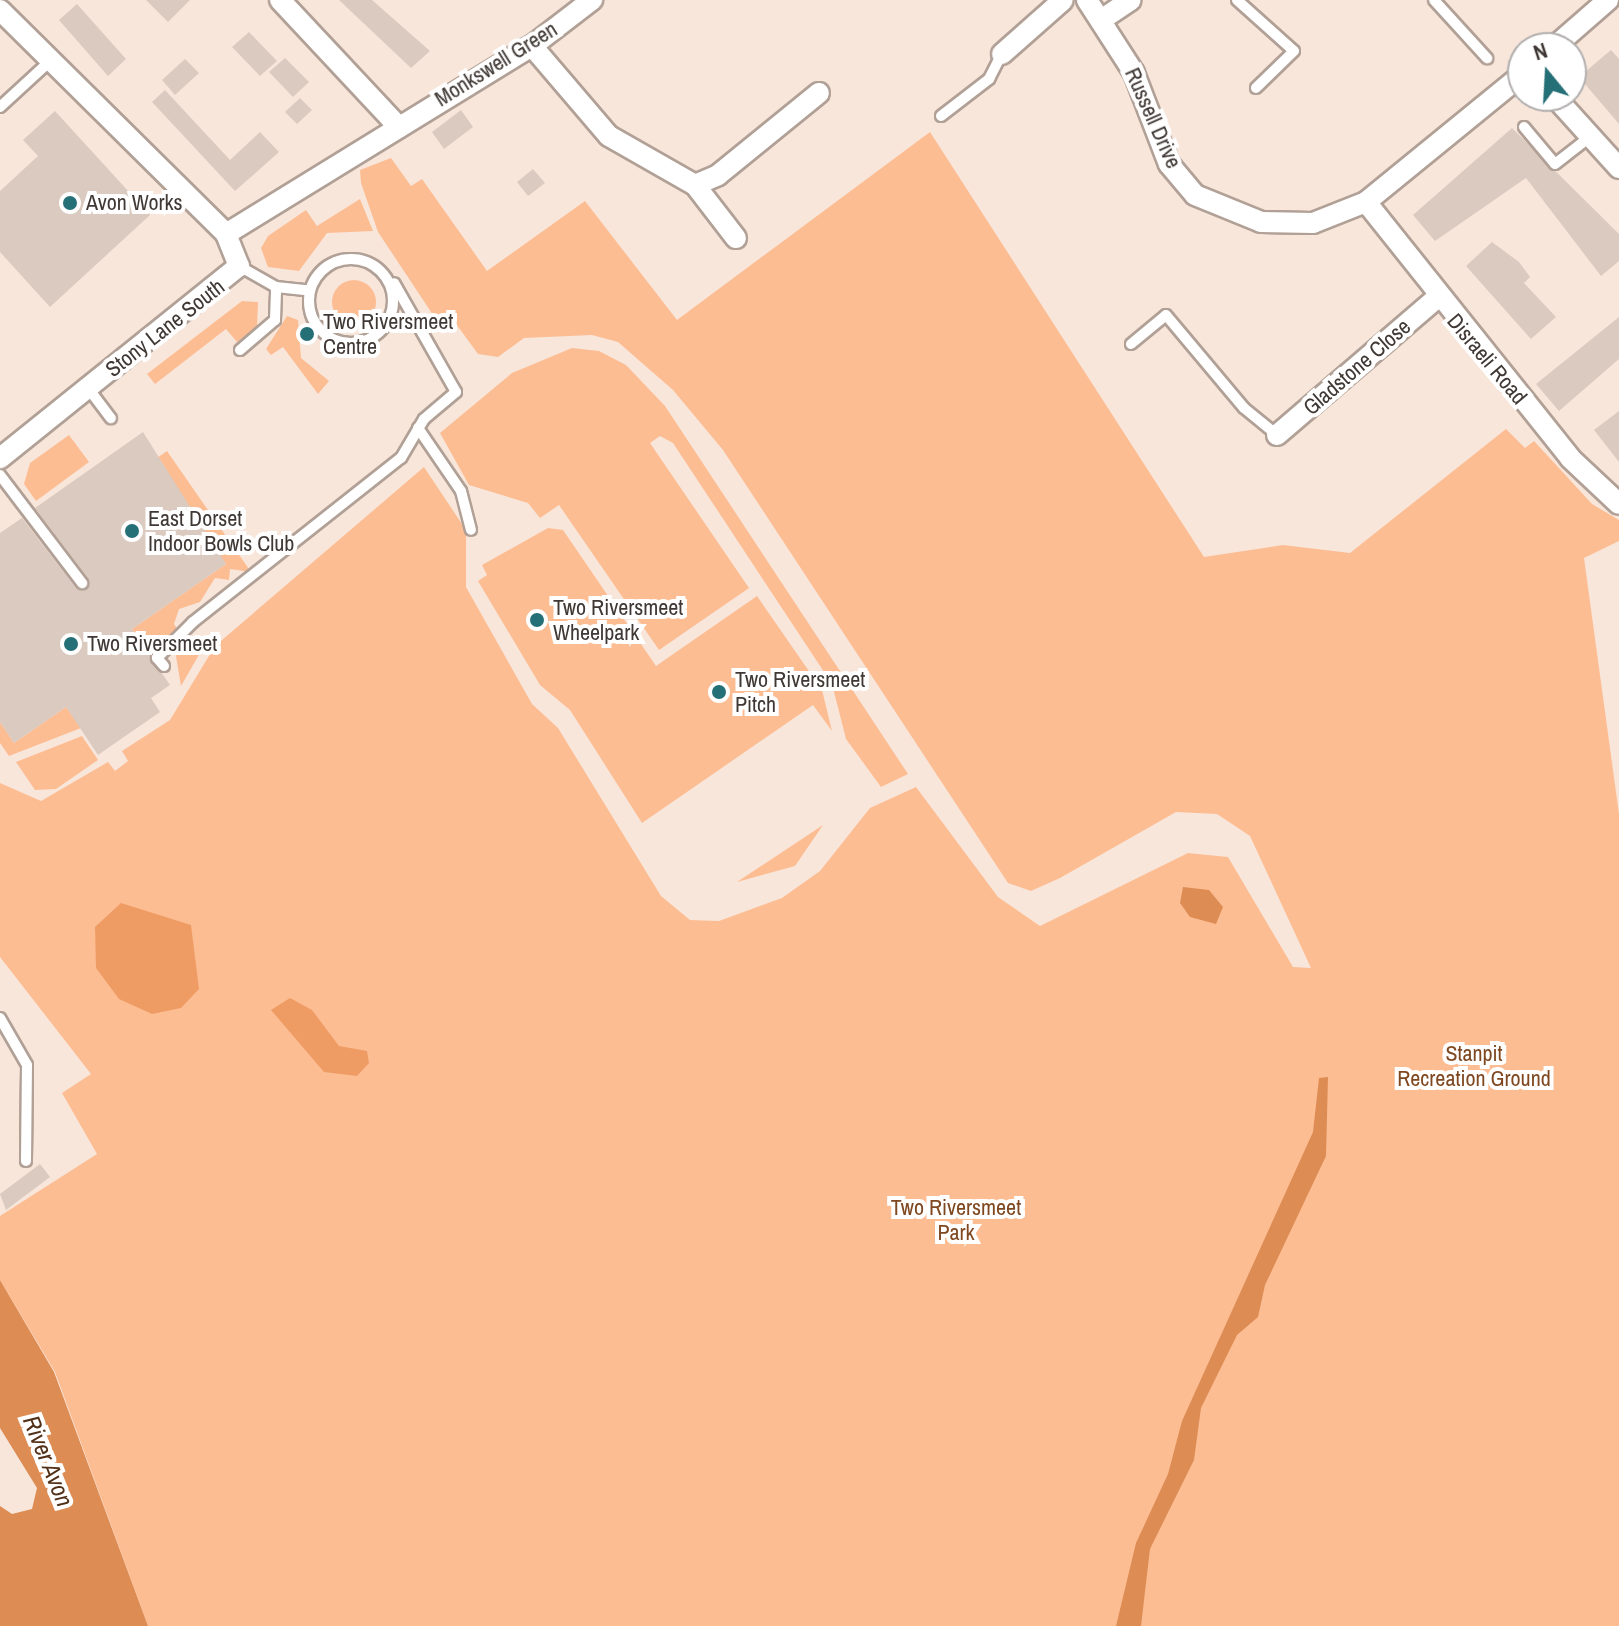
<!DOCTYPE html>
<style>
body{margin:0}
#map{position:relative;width:1619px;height:1626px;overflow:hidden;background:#f8e6db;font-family:"Archivo Narrow",sans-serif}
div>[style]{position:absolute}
.green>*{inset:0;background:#fdbd93}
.round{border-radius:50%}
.forest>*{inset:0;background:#ef9c64}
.water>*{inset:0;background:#dd8c54}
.building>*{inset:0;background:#dbcabf}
.roads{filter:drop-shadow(2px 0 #b1a096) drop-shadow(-2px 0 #b1a096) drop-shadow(0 2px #b1a096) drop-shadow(0 -2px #b1a096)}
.service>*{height:10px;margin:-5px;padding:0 5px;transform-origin:5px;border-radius:5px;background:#fff}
.service>.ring{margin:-5px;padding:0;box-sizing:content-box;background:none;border:10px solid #fff;border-radius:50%}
.minor>*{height:20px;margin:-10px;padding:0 10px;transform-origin:10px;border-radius:10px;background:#fff}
.dots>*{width:22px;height:22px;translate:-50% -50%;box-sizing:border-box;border:4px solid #fff;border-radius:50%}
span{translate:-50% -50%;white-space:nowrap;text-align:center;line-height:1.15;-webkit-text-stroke:8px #fff;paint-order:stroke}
.street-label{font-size:22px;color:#3f3834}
.poi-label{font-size:22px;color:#3f3834}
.left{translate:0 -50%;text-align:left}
.park-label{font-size:22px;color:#7f4820}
.water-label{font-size:24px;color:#523018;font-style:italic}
.north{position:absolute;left:1507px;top:32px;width:80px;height:80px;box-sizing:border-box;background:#fff;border:2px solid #b2afae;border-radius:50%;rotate:342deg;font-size:22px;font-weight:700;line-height:32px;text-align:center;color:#3f3834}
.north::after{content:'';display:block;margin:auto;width:28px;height:36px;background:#256f76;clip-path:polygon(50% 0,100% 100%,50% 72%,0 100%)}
</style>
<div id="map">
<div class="green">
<div style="clip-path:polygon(930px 132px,1204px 557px,1283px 545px,1350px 553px,1506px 429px,1525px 448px,1534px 441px,1592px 504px,1619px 520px,1619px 541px,1584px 558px,1619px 814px,1619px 1626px,148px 1626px,55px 1372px,0 1280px,0 1216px,97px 1154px,62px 1093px,91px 1074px,0 957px,0 783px,41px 801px,108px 762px,115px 771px,128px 761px,122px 751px,170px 720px,215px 646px,424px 467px,466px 530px,466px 587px,532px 704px,558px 728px,661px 896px,690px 920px,719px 921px,782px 898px,820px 871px,870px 808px,916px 787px,998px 897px,1040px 926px,1188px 853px,1228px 857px,1293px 967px,1311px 968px,1250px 836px,1217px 814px,1176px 812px,1060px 878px,1031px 891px,1008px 883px,723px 450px,673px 390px,618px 342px,592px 335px,524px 338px,498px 357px,478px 354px,448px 313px,437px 321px,378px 232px,361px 183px,360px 170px,391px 158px,411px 186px,422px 179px,487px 271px,585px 201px,677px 320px)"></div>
<div style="clip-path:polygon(360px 199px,373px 231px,327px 233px,299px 271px,268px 267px,261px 248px,268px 236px,306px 210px,317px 226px)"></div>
<div class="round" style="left:332px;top:280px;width:44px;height:44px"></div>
<div style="clip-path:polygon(242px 301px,258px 302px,257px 328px,237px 342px,226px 329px,155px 384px,147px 374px)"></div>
<div style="clip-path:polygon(287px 316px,298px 320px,301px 358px,329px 381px,318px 394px,283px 347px,271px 355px,266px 349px)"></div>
<div style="clip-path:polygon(572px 348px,599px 351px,626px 365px,665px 406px,908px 774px,881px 787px,846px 739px,832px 684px,673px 443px,660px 436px,650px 443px,749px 588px,659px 650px,559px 505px,540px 518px,528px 503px,469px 485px,440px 433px,512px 373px)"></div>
<div style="clip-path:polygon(69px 435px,89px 462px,36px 501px,24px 484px,30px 463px)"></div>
<div style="clip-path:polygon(167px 451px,251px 572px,230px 569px,229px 580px,215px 578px,200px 602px,179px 609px,174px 624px,182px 636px,152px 658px,132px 629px,226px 564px,154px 460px)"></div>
<div style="clip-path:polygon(548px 528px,563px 530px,656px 666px,757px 596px,822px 690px,832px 731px,813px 705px,642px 823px,570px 710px,540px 685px,478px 581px,487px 575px,482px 565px)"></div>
<div style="clip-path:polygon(185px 639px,204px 646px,181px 686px,175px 650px)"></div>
<div style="clip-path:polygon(66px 707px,81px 728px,9px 756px,0 743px,0 722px,14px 743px)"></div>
<div style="clip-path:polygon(82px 736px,98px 760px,56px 789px,35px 790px,16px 762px)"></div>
<div style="clip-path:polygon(823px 825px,795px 866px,737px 882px)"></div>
</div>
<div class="forest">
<div style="clip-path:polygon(121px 903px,191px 925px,199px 989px,181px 1008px,152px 1014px,119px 999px,96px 968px,95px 927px)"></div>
<div style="clip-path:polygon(290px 998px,312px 1010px,339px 1046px,367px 1051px,369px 1063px,357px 1076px,324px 1072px,271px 1010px)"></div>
</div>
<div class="water">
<div style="clip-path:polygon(1183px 887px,1209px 890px,1223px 907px,1216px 924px,1190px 917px,1180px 903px)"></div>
<div style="clip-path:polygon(1328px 1077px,1326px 1156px,1265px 1285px,1258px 1317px,1237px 1335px,1201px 1408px,1194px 1460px,1150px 1549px,1141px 1626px,1116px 1626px,1136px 1543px,1168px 1474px,1182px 1421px,1313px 1132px,1319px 1078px)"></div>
<div style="clip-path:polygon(0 1280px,54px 1372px,148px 1626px,0 1626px,0 1506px,12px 1514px,32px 1509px,37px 1488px,0 1428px)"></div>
</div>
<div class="building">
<div style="clip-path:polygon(146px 0,190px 0,168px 22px)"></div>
<div style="clip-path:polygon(339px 0,372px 0,430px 51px,411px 68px)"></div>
<div style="clip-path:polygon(77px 4px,126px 59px,108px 76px,59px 20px)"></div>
<div style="clip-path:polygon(249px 32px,277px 61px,260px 76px,232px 47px)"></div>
<div style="clip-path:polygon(1611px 50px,1619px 59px,1619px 124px,1579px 77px)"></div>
<div style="clip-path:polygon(285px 58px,309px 82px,293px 97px,269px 72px)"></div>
<div style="clip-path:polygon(185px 59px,199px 73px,175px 95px,162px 80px)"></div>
<div style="clip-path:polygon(165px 90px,230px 160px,260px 132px,279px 152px,235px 191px,152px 102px)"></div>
<div style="clip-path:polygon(300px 98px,312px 110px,297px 124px,285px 112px)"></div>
<div style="clip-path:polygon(461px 110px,473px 127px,444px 149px,432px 132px)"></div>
<div style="clip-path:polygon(55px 111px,150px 215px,50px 307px,0 252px,0 191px,38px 156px,23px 140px)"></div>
<div style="clip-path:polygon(1512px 128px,1619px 234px,1619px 261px,1601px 276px,1526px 178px,1435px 241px,1413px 215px)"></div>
<div style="clip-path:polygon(533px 169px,545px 183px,528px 196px,517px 182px)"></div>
<div style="clip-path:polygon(1492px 242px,1519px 262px,1530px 277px,1524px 283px,1556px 317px,1531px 339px,1466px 266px)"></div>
<div style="clip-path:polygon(1619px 317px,1619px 359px,1559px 411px,1536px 384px)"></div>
<div style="clip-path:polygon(1619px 411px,1619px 462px,1594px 430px)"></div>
<div style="clip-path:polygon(143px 432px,226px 564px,132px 629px,170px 685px,151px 698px,160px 712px,98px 755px,66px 707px,14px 743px,0 722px,0 533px,22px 518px,76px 588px,86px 590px,88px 578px,35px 508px)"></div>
<div style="clip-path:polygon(40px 1164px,50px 1177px,6px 1210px,0 1194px)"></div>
</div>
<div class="roads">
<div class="service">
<div style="left:1237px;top:0;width:76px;rotate:41.8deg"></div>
<div style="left:1294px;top:51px;width:53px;rotate:135.8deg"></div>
<div style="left:1434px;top:0;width:79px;rotate:47.6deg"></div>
<div style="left:0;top:107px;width:68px;rotate:-42.6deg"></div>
<div style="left:941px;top:116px;width:61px;rotate:-37.6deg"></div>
<div style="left:989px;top:79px;width:28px;rotate:-63deg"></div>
<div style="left:1524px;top:127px;width:48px;rotate:50deg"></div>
<div style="left:1555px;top:164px;width:46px;rotate:-37.9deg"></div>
<div class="ring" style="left:309px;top:259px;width:74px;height:74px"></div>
<div style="left:239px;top:266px;width:43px;rotate:29.6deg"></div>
<div style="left:276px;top:287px;width:31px;rotate:6deg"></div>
<div style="left:1131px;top:344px;width:45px;rotate:-39.6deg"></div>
<div style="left:1166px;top:315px;width:121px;rotate:50deg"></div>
<div style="left:1244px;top:408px;width:43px;rotate:39.3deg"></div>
<div style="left:240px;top:350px;width:46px;rotate:-40.6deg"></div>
<div style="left:275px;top:320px;width:33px;rotate:-88deg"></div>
<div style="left:88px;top:388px;width:38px;rotate:53deg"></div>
<div style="left:418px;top:428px;width:76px;rotate:55.7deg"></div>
<div style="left:461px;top:491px;width:40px;rotate:75.6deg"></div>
<div style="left:0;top:475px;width:136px;rotate:52.8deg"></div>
<div style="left:164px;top:666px;width:11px;rotate:-131deg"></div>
<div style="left:157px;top:658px;width:51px;rotate:-45deg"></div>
<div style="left:193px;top:622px;width:265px;rotate:-38.3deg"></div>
<div style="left:401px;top:458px;width:45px;rotate:-59.5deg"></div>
<div style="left:424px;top:419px;width:42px;rotate:-40.2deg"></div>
<div style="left:456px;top:392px;width:125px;rotate:-119.6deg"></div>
<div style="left:0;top:1018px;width:54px;rotate:60.1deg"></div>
<div style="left:27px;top:1065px;width:96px;rotate:90.6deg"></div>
</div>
<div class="minor">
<div style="left:280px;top:0;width:174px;rotate:46.9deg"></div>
<div style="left:1087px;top:0;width:87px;rotate:57.2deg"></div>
<div style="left:1134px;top:73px;width:97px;rotate:69deg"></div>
<div style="left:1169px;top:164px;width:40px;rotate:50deg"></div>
<div style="left:1195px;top:195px;width:71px;rotate:22.2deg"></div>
<div style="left:1261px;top:222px;width:52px;rotate:1.1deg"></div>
<div style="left:1313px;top:223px;width:57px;rotate:-21.6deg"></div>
<div style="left:1366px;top:202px;width:203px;rotate:-39.2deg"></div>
<div style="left:0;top:10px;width:318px;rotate:44.7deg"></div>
<div style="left:226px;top:234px;width:35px;rotate:68deg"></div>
<div style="left:239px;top:266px;width:307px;rotate:141.2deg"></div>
<div style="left:1104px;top:18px;width:32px;rotate:-34deg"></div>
<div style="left:532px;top:46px;width:118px;rotate:49.5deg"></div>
<div style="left:609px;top:136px;width:99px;rotate:29.7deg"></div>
<div style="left:695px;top:185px;width:25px;rotate:-23deg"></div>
<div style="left:718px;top:175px;width:130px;rotate:-39.1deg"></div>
<div style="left:1553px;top:48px;width:73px;rotate:-41.1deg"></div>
<div style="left:1002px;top:54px;width:81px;rotate:-41.5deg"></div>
<div style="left:1554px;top:96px;width:97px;rotate:47.9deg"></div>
<div style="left:695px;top:185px;width:67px;rotate:52.3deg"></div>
<div style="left:1366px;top:202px;width:327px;rotate:51.4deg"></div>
<div style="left:1570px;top:458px;width:67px;rotate:43.2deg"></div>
<div style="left:226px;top:234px;width:359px;rotate:-31.6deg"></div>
<div style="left:532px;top:46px;width:76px;rotate:-37.5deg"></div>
<div style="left:1277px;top:435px;width:211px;rotate:-40.6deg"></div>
</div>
</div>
<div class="dots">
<div style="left:70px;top:203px;background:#256f76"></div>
<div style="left:307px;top:334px;background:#256f76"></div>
<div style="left:132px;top:531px;background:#256f76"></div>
<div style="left:537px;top:620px;background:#256f76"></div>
<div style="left:71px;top:644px;background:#256f76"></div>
<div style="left:719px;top:692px;background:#256f76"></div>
</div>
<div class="street-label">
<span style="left:496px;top:64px;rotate:-32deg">Monkswell Green</span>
<span style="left:1153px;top:118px;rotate:66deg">Russell Drive</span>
<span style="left:165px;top:328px;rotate:-38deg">Stony Lane South</span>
<span style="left:1487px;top:359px;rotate:50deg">Disraeli Road</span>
<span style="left:1357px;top:367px;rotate:-41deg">Gladstone Close</span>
</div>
<div class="poi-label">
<span class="left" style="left:86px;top:203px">Avon Works</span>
<span class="left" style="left:323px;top:334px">Two Riversmeet<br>Centre</span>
<span class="left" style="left:148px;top:531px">East Dorset<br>Indoor Bowls Club</span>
<span class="left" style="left:553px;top:620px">Two Riversmeet<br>Wheelpark</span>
<span class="left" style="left:87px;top:644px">Two Riversmeet</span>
<span class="left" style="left:735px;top:692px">Two Riversmeet<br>Pitch</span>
</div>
<div class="park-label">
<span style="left:1474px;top:1066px">Stanpit<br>Recreation Ground</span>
<span style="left:956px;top:1220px">Two Riversmeet<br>Park</span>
</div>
<div class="water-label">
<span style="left:48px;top:1461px;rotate:68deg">River Avon</span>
</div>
<div class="north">N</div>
</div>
